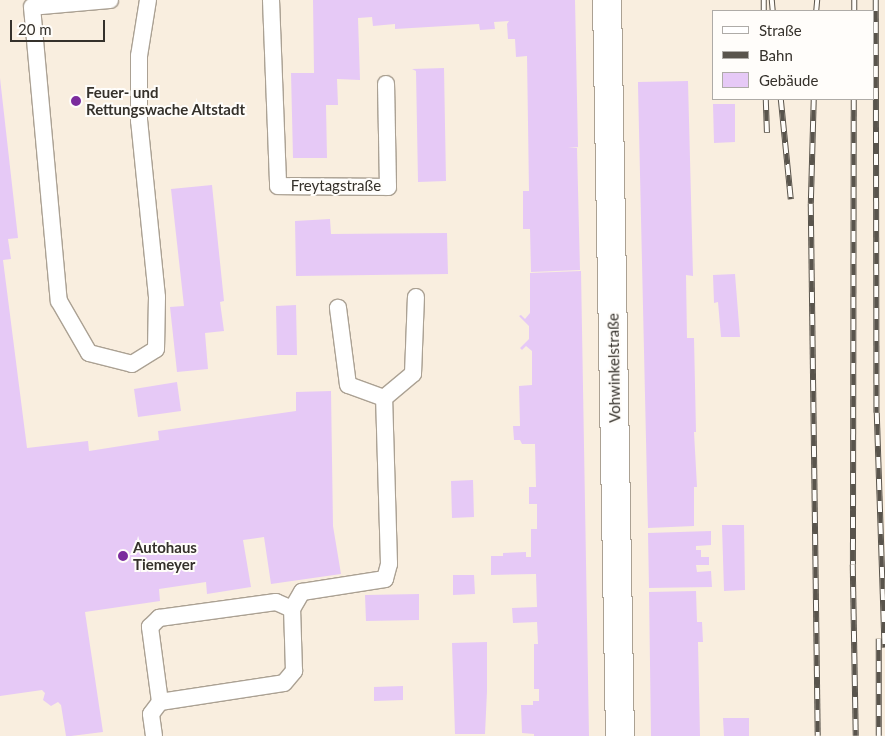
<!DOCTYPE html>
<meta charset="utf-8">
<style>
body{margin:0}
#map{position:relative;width:885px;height:736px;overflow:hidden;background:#f9eedf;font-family:Lato,sans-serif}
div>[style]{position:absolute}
.building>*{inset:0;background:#e6c9f6}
.roads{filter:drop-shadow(1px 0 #aba193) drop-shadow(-1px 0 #aba193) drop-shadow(0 1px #aba193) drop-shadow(0 -1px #aba193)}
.lane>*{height:16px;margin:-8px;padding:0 8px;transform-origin:8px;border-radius:8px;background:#fff}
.street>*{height:28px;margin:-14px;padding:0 14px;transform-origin:14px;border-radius:14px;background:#fff}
.rail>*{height:5.5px;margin-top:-2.75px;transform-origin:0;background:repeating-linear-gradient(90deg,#fffdfa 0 11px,#59544c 0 22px);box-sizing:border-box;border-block:1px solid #59544c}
.dots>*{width:14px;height:14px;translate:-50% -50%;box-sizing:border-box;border:2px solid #fffdfa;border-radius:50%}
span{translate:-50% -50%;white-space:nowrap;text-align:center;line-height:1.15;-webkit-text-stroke:4px #fffdfa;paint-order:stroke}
.poi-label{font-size:15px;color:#35312b;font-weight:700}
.left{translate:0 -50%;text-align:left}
.street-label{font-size:15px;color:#35312b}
.legend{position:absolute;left:712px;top:10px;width:162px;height:90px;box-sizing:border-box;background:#fffdfa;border:1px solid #aeaba7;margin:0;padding:6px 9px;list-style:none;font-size:15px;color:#35312b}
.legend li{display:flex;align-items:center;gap:10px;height:25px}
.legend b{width:25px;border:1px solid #aeaba7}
.scale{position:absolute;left:10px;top:20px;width:95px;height:22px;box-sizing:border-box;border:2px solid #35312b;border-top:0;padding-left:6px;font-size:15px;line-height:18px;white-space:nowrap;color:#35312b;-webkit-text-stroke:4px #fffdfa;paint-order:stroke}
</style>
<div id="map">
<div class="building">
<div style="clip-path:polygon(313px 0,575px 0,578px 147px,568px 148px,577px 148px,580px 270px,531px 272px,530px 229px,523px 229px,523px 191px,529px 191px,527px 56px,516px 57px,515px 39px,508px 39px,507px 24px,509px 21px,494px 22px,495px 29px,480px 30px,479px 24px,395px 29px,395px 24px,373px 26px,372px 17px,358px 18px,360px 80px,337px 79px,338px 105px,326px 105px,327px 158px,293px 158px,291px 73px,314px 73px)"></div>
<div style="clip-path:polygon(444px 68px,446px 181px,418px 182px,416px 71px,412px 69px)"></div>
<div style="clip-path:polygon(0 78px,18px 238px,8px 239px,11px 259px,3px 260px,27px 448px,88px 441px,89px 451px,159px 440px,158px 431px,296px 411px,296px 392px,331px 391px,333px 526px,341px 574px,271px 584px,264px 537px,243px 540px,251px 587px,207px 594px,206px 582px,159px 589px,160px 601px,85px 612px,103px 732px,71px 736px,66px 736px,61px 705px,58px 702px,51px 706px,43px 700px,45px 693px,42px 690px,0 696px)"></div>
<div style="clip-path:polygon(688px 81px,693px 276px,686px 275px,687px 338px,694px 338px,696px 432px,694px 432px,697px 487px,694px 487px,694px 526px,648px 528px,638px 86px,638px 82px)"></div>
<div style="clip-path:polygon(713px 104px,735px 104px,735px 142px,714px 143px)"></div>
<div style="clip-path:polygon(212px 185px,224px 301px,220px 302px,224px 331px,205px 333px,208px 369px,177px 372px,170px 307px,184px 306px,171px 189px)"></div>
<div style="clip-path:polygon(330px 219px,331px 234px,447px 233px,448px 274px,296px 276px,295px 221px)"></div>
<div style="clip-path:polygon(581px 271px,589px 736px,534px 736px,534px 734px,522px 733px,521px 705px,533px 705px,533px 701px,539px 701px,539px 689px,534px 689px,534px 644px,538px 644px,537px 622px,513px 623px,512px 608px,537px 607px,536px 574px,491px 575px,491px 556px,503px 556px,503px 553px,526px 552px,526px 557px,531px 557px,531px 529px,537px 529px,537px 504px,529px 504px,529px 487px,536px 487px,535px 444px,522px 444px,520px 440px,514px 440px,513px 426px,520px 426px,519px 386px,532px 385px,532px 351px,526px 346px,522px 350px,520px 348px,529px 339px,529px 326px,519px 316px,521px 315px,525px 319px,530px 313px,530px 273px)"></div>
<div style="clip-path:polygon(735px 274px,740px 337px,721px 337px,718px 302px,714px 303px,713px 275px)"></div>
<div style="clip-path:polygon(296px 305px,297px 355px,277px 355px,276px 306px)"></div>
<div style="clip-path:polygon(177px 382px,181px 411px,138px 417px,134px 389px)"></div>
<div style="clip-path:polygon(473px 480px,474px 517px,452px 518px,451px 481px)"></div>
<div style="clip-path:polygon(722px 525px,744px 525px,745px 590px,724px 591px)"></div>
<div style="clip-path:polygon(711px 531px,711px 545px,696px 546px,696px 550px,701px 550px,701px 557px,709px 557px,709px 565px,696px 565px,697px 572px,711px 571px,712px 587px,649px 588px,648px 533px)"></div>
<div style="clip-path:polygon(453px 575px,474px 575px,475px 594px,453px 595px)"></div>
<div style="clip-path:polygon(696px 591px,697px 622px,702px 622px,703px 642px,698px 642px,700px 736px,651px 736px,649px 592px)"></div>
<div style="clip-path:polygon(419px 594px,419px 620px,366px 621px,365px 595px)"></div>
<div style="clip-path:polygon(487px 642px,487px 691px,485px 734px,455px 734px,452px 643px)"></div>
<div style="clip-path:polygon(403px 686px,403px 700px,374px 701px,374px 687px)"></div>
<div style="clip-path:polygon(723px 718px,749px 718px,749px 736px,724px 736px)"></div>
</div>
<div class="roads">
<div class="lane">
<div style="left:110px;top:0;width:78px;rotate:174.9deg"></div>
<div style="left:32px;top:7px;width:295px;rotate:84.8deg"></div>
<div style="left:59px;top:301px;width:60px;rotate:60deg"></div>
<div style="left:89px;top:353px;width:44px;rotate:14.3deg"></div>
<div style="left:132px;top:364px;width:28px;rotate:-32deg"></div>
<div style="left:156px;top:349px;width:52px;rotate:-88.9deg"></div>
<div style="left:157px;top:297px;width:177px;rotate:-95.8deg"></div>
<div style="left:139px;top:121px;width:65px;rotate:-90deg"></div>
<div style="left:139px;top:56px;width:57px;rotate:-80.9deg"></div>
<div style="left:271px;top:0;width:186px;rotate:87.8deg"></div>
<div style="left:278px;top:186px;width:110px;rotate:0.5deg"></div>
<div style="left:388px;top:187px;width:103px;rotate:-91.1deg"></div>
<div style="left:384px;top:398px;width:38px;rotate:-40deg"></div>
<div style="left:413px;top:374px;width:77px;rotate:-87.8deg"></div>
<div style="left:160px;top:702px;width:76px;rotate:-97.6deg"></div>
<div style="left:150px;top:627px;width:13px;rotate:-45deg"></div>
<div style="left:159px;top:618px;width:118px;rotate:-7.8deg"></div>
<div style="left:276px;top:602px;width:17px;rotate:24deg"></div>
<div style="left:154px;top:736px;width:22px;rotate:-98deg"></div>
<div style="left:151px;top:714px;width:15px;rotate:-53deg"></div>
<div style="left:160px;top:702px;width:125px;rotate:-8.7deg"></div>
<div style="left:284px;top:683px;width:16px;rotate:-50deg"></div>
<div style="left:294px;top:671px;width:62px;rotate:-91.8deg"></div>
<div style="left:292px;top:609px;width:20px;rotate:-60deg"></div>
<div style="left:302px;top:592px;width:84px;rotate:-8.9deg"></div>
<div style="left:385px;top:579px;width:16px;rotate:-75deg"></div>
<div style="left:389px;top:564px;width:166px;rotate:-91.7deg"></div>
<div style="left:384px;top:398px;width:38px;rotate:-160deg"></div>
<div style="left:348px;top:385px;width:78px;rotate:-97.4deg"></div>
</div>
<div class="street">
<div style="left:607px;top:0;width:736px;rotate:88.99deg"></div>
</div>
</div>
<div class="rail">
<div style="left:764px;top:0;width:11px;rotate:90deg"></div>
<div style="left:772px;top:0;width:11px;rotate:85deg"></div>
<div style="left:876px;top:0;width:413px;rotate:89.9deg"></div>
<div style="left:877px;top:413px;width:235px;rotate:88.1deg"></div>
<div style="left:816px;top:11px;width:11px;rotate:-85deg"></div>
<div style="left:854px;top:11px;width:11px;rotate:-90deg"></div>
<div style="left:766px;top:99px;width:34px;rotate:88deg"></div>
<div style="left:781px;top:99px;width:101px;rotate:84.3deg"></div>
<div style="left:814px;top:99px;width:105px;rotate:91.6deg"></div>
<div style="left:811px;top:204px;width:532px;rotate:89.25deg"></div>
<div style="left:854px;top:99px;width:466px;rotate:90.1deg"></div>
<div style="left:853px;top:565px;width:171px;rotate:89deg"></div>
<div style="left:879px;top:639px;width:97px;rotate:90deg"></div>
</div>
<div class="dots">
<div style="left:76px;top:101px;background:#7b2c9d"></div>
<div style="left:123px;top:556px;background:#7b2c9d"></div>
</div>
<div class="poi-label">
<span class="left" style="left:86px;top:101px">Feuer- und<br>Rettungswache Altstadt</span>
<span class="left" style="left:133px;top:556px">Autohaus<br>Tiemeyer</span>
</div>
<div class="street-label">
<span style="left:336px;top:186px">Freytagstraße</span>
<span style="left:614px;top:368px;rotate:-91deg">Vohwinkelstraße</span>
</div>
<ul class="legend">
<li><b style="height:6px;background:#fff"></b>Straße</li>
<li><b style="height:6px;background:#59544c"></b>Bahn</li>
<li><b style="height:14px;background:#e6c9f6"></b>Gebäude</li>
</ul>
<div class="scale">20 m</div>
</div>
